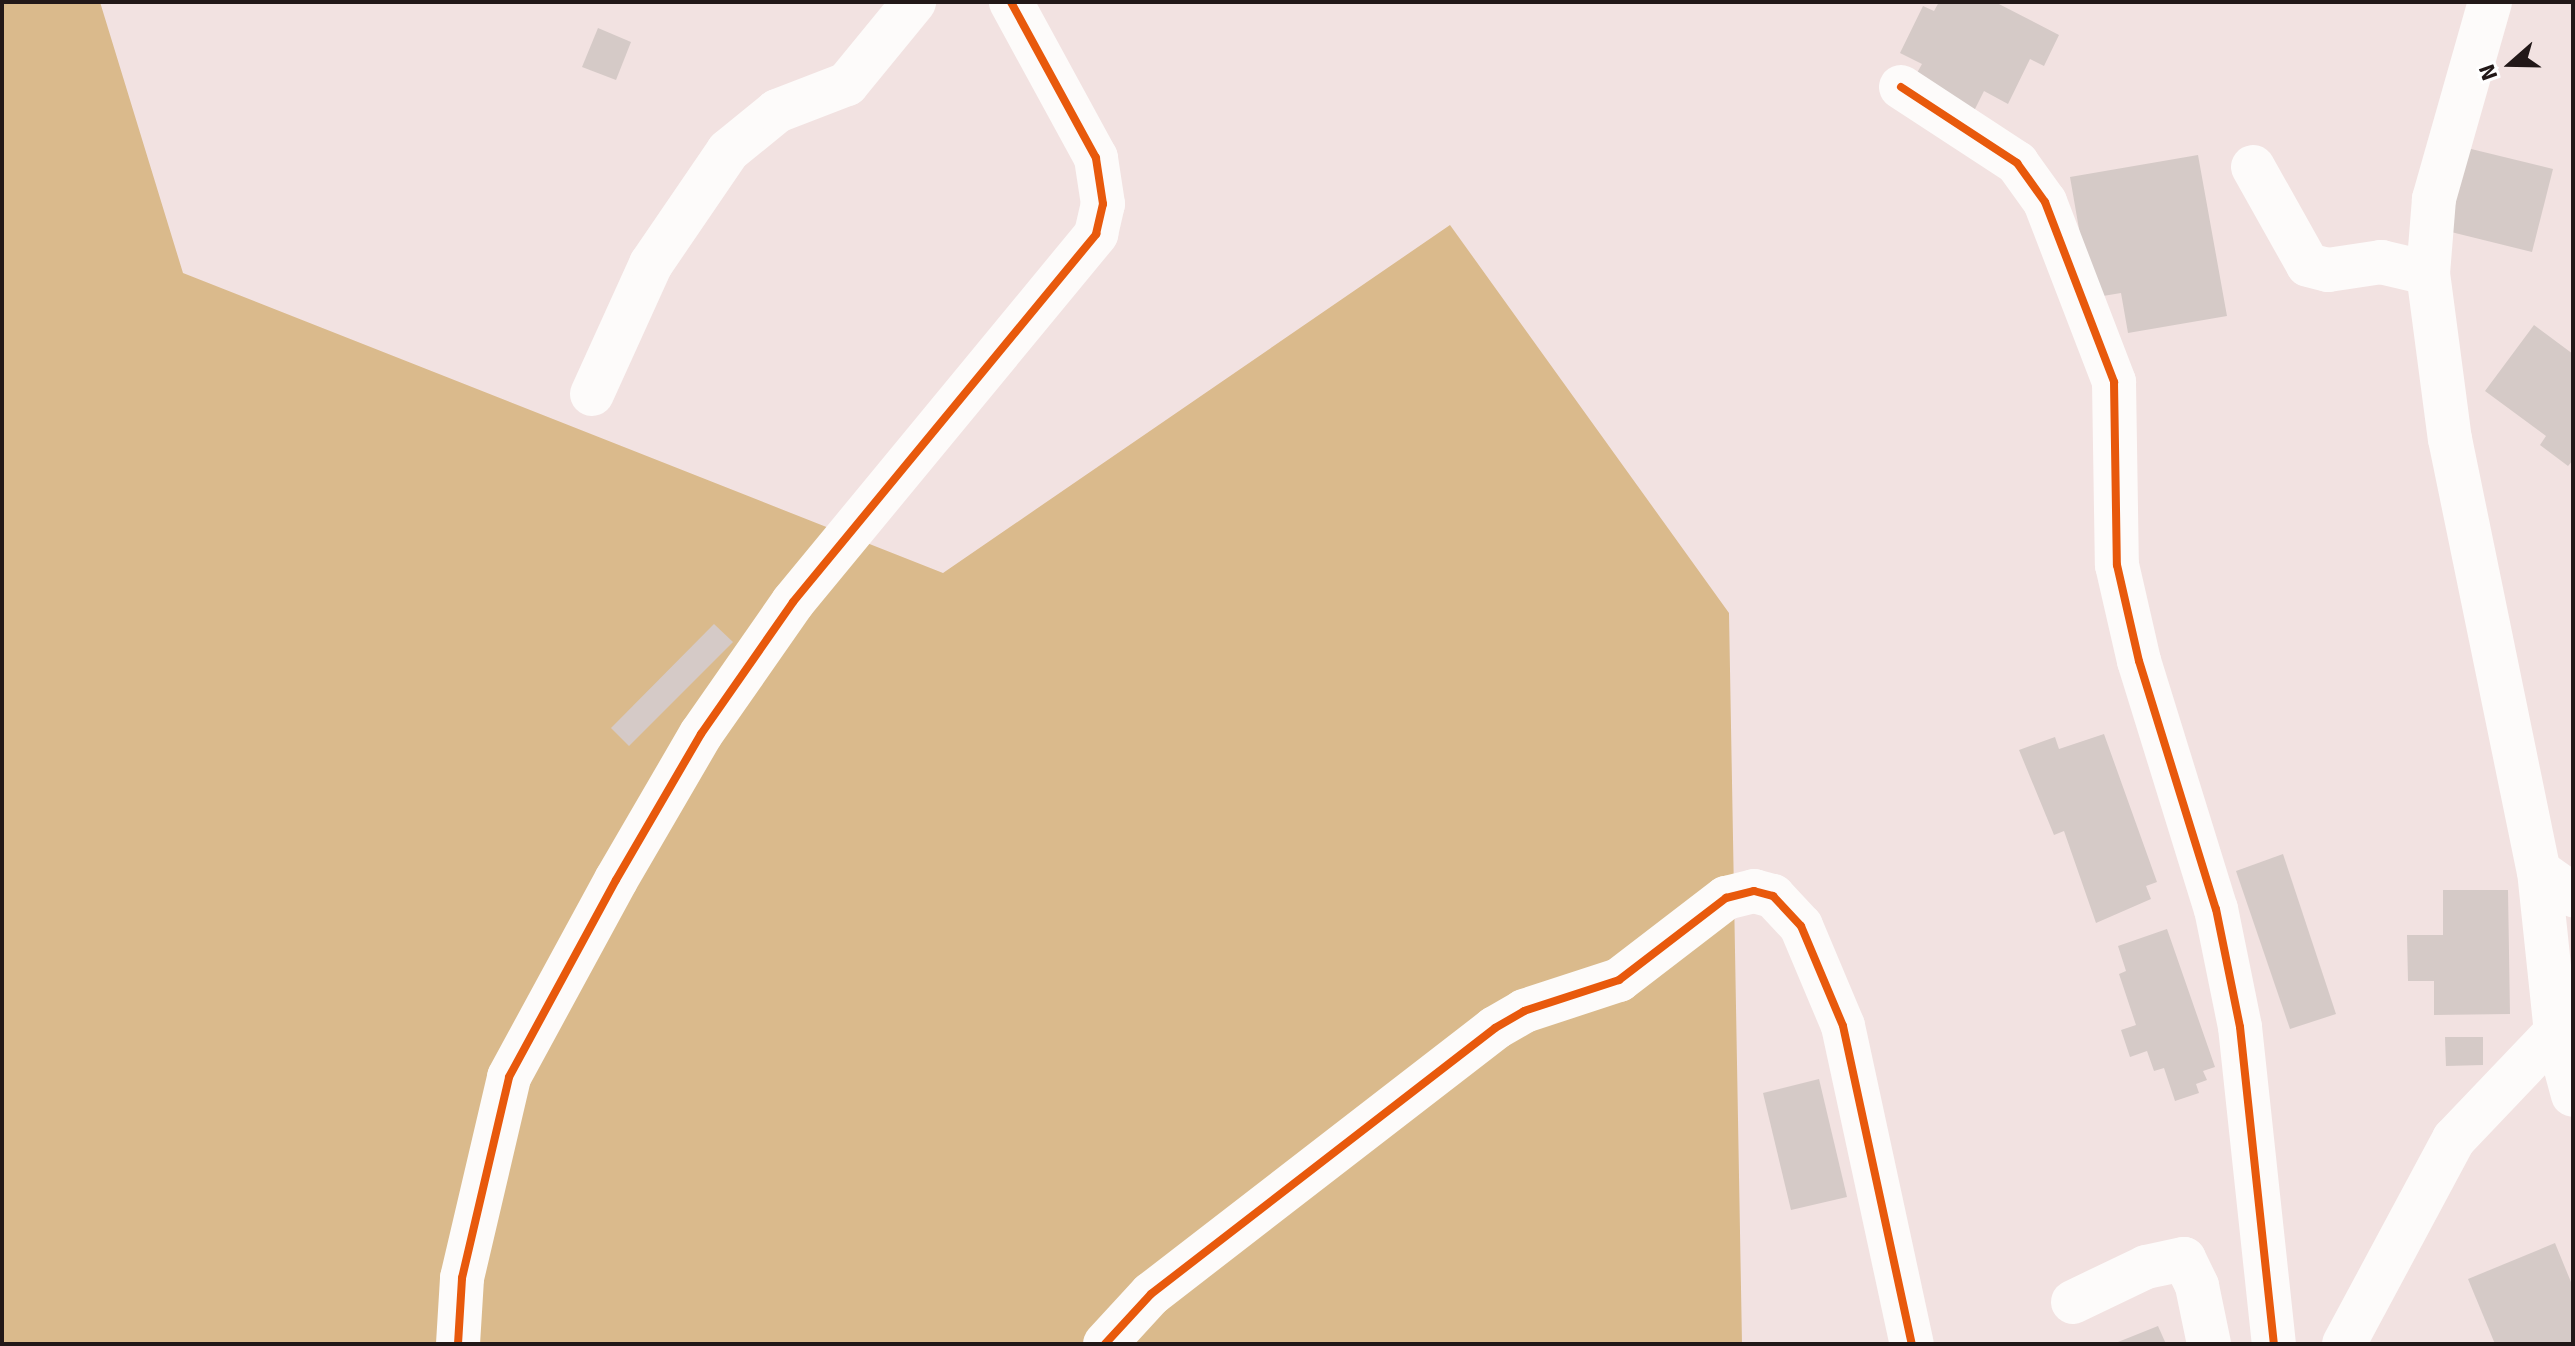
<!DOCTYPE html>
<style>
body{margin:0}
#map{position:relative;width:2575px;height:1346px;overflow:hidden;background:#f2e2e1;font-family:Signika,sans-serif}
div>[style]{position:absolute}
.forest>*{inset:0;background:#daba8c}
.building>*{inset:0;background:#d5cac7}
.minor>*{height:44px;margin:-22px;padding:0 22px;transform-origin:22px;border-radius:22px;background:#fdfbfa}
.major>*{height:44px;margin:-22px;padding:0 22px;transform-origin:22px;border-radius:22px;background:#fdfbfa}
.cycleway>*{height:8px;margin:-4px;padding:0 4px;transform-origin:4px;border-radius:4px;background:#e8590c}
span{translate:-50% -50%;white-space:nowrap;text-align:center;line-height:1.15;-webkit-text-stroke:8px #fff;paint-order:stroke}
.frame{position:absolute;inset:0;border:4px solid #221818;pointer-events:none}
.north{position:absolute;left:2471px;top:24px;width:80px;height:80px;-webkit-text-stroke:6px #fff;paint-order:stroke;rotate:250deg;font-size:22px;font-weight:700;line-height:32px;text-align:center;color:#221818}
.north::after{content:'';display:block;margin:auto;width:28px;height:36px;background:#221818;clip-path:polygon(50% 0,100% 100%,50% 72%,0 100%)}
</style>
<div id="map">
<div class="forest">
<div style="clip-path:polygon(2px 2px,100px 2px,183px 273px,943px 573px,1450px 225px,1729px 613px,1742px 1344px,2px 1344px)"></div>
</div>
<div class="building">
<div style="clip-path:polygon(1939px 2px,1995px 2px,2059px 35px,2044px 66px,2030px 59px,2008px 104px,1984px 91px,1974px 111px,1913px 80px,1922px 64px,1900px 53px,1923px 6px,1934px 11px)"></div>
<div style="clip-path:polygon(598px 28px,631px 42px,616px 80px,582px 67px)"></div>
<div style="clip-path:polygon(2467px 148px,2553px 169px,2532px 252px,2447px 231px)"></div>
<div style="clip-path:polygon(2198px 155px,2227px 316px,2128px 333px,2121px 293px,2091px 298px,2070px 177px)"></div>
<div style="clip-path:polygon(2534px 325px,2573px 354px,2573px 460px,2568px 466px,2540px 445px,2546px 436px,2485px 391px)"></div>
<div style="clip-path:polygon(714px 624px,733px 642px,629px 746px,611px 728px)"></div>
<div style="clip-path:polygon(2104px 734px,2157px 882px,2146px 886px,2151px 899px,2096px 923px,2064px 831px,2054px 835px,2019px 750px,2055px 737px,2059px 749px)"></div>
<div style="clip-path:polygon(2283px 854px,2336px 1014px,2290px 1029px,2236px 871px)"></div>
<div style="clip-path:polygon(2443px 890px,2508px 890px,2510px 1014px,2434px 1015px,2434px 981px,2408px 981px,2407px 935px,2443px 935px)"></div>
<div style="clip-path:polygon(2167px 929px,2215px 1067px,2203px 1071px,2207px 1080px,2196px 1084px,2199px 1093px,2175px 1101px,2164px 1068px,2154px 1071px,2147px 1051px,2130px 1057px,2121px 1030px,2136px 1025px,2119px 974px,2126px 971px,2118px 946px)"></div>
<div style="clip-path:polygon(2445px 1037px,2483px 1037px,2483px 1065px,2446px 1066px)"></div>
<div style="clip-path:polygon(1819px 1079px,1847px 1197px,1791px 1210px,1763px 1093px)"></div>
<div style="clip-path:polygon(2555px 1243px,2573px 1287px,2573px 1344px,2495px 1344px,2468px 1279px)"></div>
<div style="clip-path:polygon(2158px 1326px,2166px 1344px,2113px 1344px)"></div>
</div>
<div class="minor">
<div style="left:1901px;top:87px;width:139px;rotate:33.2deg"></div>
<div style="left:2017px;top:163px;width:48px;rotate:54.3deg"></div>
<div style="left:2045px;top:202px;width:193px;rotate:69deg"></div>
<div style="left:2114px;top:382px;width:183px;rotate:89.1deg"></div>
<div style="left:2117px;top:565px;width:98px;rotate:77.1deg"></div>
<div style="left:2139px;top:661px;width:260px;rotate:72.8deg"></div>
<div style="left:2216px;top:909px;width:120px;rotate:78.5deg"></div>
<div style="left:2240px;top:1027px;width:319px;rotate:83.9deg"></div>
<div style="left:2253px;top:167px;width:112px;rotate:60.7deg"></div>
<div style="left:2308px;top:265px;width:21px;rotate:14deg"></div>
<div style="left:2328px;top:270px;width:54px;rotate:-8.6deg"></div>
<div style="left:2381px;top:262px;width:48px;rotate:13.2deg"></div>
<div style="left:592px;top:394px;width:143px;rotate:-65.6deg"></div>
<div style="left:651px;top:264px;width:137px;rotate:-55.7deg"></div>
<div style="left:728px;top:151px;width:63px;rotate:-39.2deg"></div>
<div style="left:777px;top:111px;width:75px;rotate:-21.1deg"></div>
<div style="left:847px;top:84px;width:106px;rotate:-50.7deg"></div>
<div style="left:2539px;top:871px;width:42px;rotate:35.2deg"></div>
<div style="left:2073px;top:1302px;width:81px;rotate:-25.6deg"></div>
<div style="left:2146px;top:1267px;width:39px;rotate:-12deg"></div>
<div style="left:2184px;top:1259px;width:30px;rotate:64deg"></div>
<div style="left:2197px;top:1286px;width:59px;rotate:78.3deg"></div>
<div style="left:458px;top:1344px;width:66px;rotate:-86.5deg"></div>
<div style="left:462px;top:1278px;width:206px;rotate:-76.8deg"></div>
<div style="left:509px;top:1077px;width:224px;rotate:-61.5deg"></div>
<div style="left:616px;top:880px;width:169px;rotate:-59.8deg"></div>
<div style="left:701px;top:734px;width:161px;rotate:-55.1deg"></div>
<div style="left:793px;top:602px;width:477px;rotate:-50.5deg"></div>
<div style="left:1096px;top:234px;width:31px;rotate:-77deg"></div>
<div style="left:1103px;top:204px;width:47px;rotate:-98.7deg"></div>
<div style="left:1096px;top:158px;width:178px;rotate:-118.6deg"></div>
<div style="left:1105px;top:1344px;width:68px;rotate:-47.4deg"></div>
<div style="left:1151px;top:1294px;width:435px;rotate:-37.7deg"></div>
<div style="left:1495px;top:1028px;width:34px;rotate:-30deg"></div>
<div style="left:1524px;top:1011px;width:100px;rotate:-18.1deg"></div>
<div style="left:1619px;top:980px;width:135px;rotate:-37.5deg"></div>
<div style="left:1726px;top:898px;width:29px;rotate:-14deg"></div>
<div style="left:1754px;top:891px;width:20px;rotate:15deg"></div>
<div style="left:1773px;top:896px;width:41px;rotate:47deg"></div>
<div style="left:1801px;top:926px;width:108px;rotate:67.2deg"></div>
<div style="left:1843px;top:1026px;width:325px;rotate:77.8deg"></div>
<div style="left:2344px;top:1344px;width:233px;rotate:-61.8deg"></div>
<div style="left:2454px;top:1139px;width:148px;rotate:-46.4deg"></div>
</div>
<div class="major">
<div style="left:2490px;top:2px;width:205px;rotate:105.9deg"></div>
<div style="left:2434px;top:199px;width:74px;rotate:94.6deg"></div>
<div style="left:2428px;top:273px;width:167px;rotate:82.5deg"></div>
<div style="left:2450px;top:439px;width:441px;rotate:78.4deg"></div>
<div style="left:2539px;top:871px;width:162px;rotate:84deg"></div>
<div style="left:2556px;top:1032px;width:65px;rotate:74.9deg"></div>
</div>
<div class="cycleway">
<div style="left:1901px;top:87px;width:139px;rotate:33.2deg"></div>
<div style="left:2017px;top:163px;width:48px;rotate:54.3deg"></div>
<div style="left:2045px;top:202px;width:193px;rotate:69deg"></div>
<div style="left:2114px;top:382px;width:183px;rotate:89.1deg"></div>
<div style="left:2117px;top:565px;width:98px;rotate:77.1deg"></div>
<div style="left:2139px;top:661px;width:260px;rotate:72.8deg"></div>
<div style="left:2216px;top:909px;width:120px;rotate:78.5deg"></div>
<div style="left:2240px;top:1027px;width:319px;rotate:83.9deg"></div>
<div style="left:458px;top:1344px;width:66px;rotate:-86.5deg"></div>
<div style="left:462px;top:1278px;width:206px;rotate:-76.8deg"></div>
<div style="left:509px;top:1077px;width:224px;rotate:-61.5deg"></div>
<div style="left:616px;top:880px;width:169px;rotate:-59.8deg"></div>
<div style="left:701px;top:734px;width:161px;rotate:-55.1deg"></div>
<div style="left:793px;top:602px;width:477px;rotate:-50.5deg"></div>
<div style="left:1096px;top:234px;width:31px;rotate:-77deg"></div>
<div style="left:1103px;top:204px;width:47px;rotate:-98.7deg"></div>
<div style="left:1096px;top:158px;width:178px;rotate:-118.6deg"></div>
<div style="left:1105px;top:1344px;width:68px;rotate:-47.4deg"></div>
<div style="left:1151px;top:1294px;width:435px;rotate:-37.7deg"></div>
<div style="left:1495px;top:1028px;width:34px;rotate:-30deg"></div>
<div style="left:1524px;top:1011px;width:100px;rotate:-18.1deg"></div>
<div style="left:1619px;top:980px;width:135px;rotate:-37.5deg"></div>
<div style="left:1726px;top:898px;width:29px;rotate:-14deg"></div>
<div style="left:1754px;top:891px;width:20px;rotate:15deg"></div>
<div style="left:1773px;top:896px;width:41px;rotate:47deg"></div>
<div style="left:1801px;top:926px;width:108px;rotate:67.2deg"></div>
<div style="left:1843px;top:1026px;width:325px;rotate:77.8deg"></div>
</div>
<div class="frame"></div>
<div class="north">N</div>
</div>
